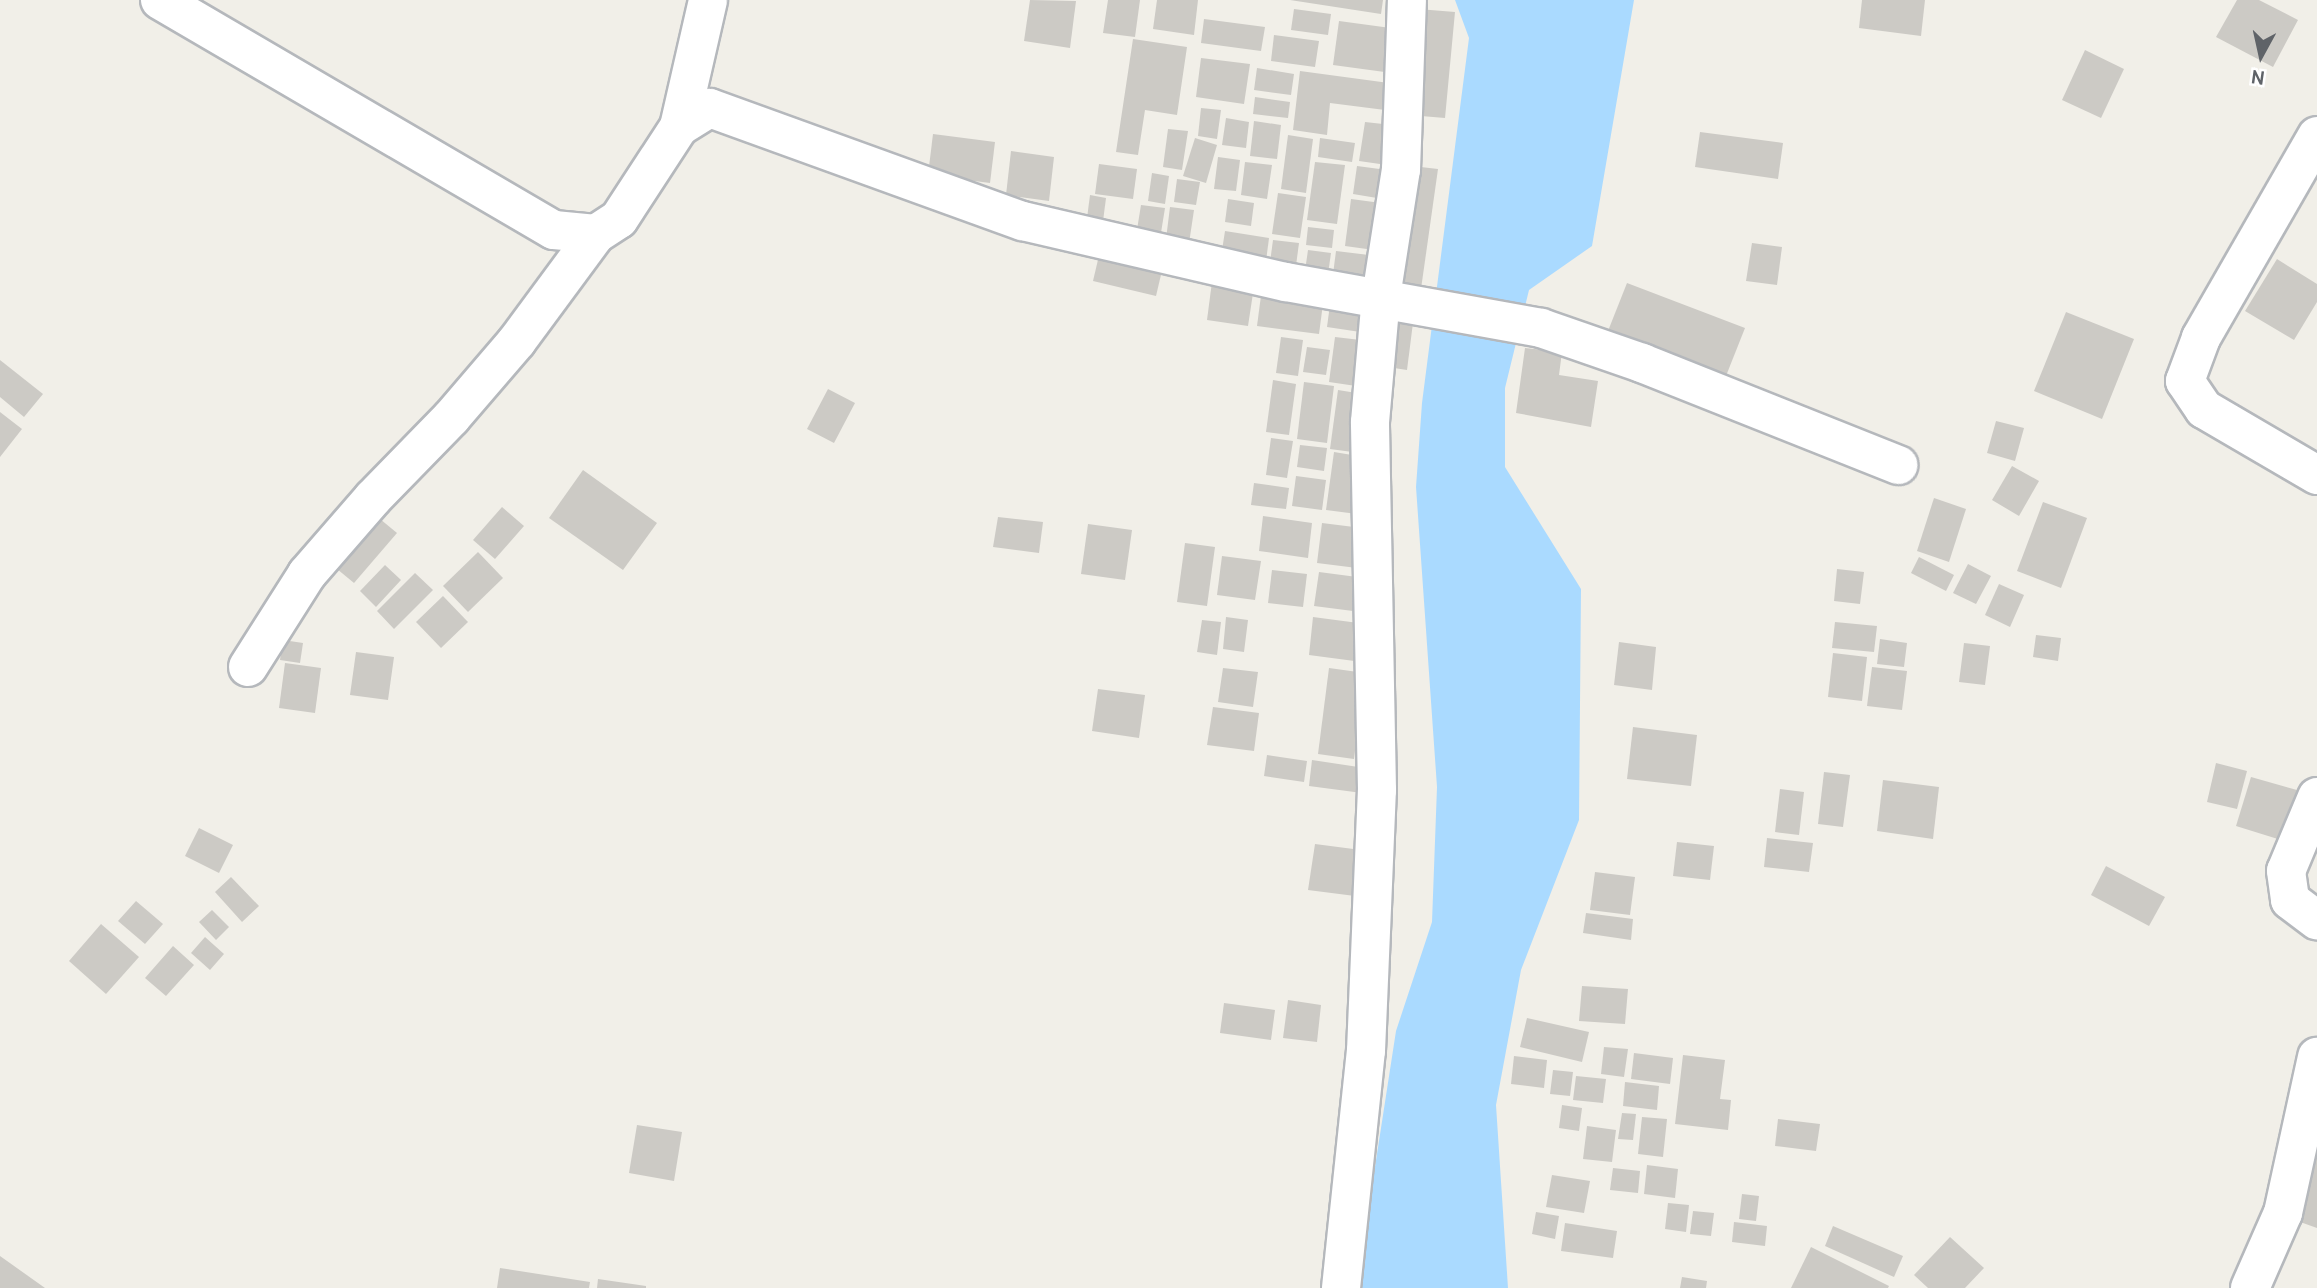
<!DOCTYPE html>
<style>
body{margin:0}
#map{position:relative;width:2317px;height:1288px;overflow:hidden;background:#f1efe8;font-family:Cabin,sans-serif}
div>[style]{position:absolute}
.water>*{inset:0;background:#aadaff}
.building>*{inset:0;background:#cccac5}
.roads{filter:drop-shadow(2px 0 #b5b8bc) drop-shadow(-2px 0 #b5b8bc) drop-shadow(0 2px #b5b8bc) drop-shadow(0 -2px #b5b8bc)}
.street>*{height:38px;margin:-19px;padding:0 19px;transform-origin:19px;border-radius:19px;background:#fff}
.secondary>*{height:38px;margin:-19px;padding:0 19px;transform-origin:19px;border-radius:19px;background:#fff}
span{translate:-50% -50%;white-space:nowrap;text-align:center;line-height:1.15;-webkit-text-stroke:6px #fff;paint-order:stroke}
.north{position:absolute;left:2226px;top:21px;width:70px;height:70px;-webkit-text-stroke:5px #fff;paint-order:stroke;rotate:188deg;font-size:19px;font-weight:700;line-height:28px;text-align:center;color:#5f6368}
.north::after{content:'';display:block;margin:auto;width:24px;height:32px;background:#5f6368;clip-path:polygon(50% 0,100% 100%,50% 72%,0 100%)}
</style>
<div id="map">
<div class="water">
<div style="clip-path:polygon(1455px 0,1634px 0,1592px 246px,1529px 290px,1505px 388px,1505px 467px,1581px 589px,1579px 820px,1521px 970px,1496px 1105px,1508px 1288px,1359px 1288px,1366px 1225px,1396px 1031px,1432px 922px,1437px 787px,1416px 487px,1422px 403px,1469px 38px)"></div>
</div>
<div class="building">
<div style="clip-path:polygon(1030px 0,1076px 1px,1070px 48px,1024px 41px)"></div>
<div style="clip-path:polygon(1108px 0,1140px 0,1135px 37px,1103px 33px)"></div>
<div style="clip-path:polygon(1157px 0,1198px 0,1194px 35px,1153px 29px)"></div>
<div style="clip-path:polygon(1290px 0,1383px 0,1381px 14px)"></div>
<div style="clip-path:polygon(1862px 0,1925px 0,1921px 36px,1859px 28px)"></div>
<div style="clip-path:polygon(2237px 0,2259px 0,2298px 20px,2273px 67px,2216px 37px)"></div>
<div style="clip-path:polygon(1294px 9px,1331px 14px,1328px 35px,1291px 30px)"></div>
<div style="clip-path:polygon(1418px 9px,1455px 12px,1445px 118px,1409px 115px)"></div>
<div style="clip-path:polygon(1204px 19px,1265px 27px,1261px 51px,1201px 43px)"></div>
<div style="clip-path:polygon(1339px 21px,1398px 29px,1392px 73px,1333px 65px)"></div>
<div style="clip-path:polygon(1274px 35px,1319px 41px,1315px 67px,1271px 61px)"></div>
<div style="clip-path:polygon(1133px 39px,1187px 47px,1177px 115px,1145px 110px,1138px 155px,1116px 152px)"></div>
<div style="clip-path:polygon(2085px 50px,2124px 69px,2101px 118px,2062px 100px)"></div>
<div style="clip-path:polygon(1201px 58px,1250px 64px,1244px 104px,1196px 97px)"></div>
<div style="clip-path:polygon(1257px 68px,1294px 74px,1291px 95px,1254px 90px)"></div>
<div style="clip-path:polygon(1300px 71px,1389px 83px,1385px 110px,1330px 103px,1327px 135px,1293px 130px)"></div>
<div style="clip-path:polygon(1255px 97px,1290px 102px,1288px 118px,1253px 114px)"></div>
<div style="clip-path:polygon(1201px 108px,1221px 110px,1217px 139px,1198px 136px)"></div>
<div style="clip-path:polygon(1226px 118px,1249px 122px,1246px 148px,1222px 145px)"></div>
<div style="clip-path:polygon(1254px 121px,1281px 125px,1277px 159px,1250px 156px)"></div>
<div style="clip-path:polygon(1365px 122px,1392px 125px,1387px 165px,1359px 161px)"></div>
<div style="clip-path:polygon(1168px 129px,1188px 131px,1182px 170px,1163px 167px)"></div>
<div style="clip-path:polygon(1700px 132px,1783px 143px,1778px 179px,1695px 167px)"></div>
<div style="clip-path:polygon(933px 134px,995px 142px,990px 183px,928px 175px)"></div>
<div style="clip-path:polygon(1288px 135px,1313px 139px,1306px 193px,1281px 189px)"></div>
<div style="clip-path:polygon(1195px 138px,1217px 145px,1206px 183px,1183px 176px)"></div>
<div style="clip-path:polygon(1320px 138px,1355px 143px,1352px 162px,1318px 157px)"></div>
<div style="clip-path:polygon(1011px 151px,1054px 157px,1049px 201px,1006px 195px)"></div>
<div style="clip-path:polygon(1218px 157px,1240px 160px,1236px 191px,1214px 189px)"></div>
<div style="clip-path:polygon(1245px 162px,1272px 165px,1267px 199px,1241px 195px)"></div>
<div style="clip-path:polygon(1315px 162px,1345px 165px,1337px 224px,1307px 220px)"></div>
<div style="clip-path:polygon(1099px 164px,1137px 169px,1133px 199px,1095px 194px)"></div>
<div style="clip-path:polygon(1357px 166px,1387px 170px,1383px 199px,1353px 194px)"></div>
<div style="clip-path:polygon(1412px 166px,1438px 169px,1421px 289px,1396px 286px)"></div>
<div style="clip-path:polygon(1152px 173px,1169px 176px,1165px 204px,1148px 201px)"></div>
<div style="clip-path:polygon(1177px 179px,1200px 182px,1196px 205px,1174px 202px)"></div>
<div style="clip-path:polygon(1278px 193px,1306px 197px,1300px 238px,1272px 234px)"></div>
<div style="clip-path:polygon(1090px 195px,1106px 198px,1102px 229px,1086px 226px)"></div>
<div style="clip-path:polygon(1228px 199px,1254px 203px,1251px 226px,1225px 222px)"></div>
<div style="clip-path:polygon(1351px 199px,1381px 203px,1374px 250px,1345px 246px)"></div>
<div style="clip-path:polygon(1141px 205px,1165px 208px,1159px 245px,1135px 242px)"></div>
<div style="clip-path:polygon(1170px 207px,1194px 210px,1188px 250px,1165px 247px)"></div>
<div style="clip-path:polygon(1308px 227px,1334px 230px,1332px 248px,1306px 245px)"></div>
<div style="clip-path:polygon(1225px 231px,1269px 238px,1265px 269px,1220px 263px)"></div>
<div style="clip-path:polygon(1273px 240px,1299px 243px,1295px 273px,1269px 270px)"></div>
<div style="clip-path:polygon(1752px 243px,1782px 247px,1777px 285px,1746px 281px)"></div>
<div style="clip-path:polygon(1101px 247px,1164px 262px,1156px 296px,1093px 281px)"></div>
<div style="clip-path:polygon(1308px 250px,1331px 253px,1327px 281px,1304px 278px)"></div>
<div style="clip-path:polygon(1336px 251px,1369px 255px,1365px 286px,1332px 282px)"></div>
<div style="clip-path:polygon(2277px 259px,2317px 284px,2317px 302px,2294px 340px,2245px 311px)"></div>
<div style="clip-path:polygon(1213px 274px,1255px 280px,1248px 326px,1207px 320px)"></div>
<div style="clip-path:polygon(1627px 283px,1745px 328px,1724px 381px,1606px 336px)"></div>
<div style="clip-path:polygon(1262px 288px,1324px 296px,1319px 334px,1257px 326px)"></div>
<div style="clip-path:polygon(1331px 297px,1371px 302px,1367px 333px,1327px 327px)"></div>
<div style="clip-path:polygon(1387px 312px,1414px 315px,1407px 370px,1381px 366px)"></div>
<div style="clip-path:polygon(2066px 312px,2134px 339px,2102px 419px,2034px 391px)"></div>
<div style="clip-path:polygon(1281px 337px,1303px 340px,1298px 376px,1276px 373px)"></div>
<div style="clip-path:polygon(1335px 337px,1369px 341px,1363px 387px,1329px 382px)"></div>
<div style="clip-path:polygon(1307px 347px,1330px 350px,1326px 375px,1303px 372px)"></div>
<div style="clip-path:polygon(1525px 348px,1562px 352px,1559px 375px,1598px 381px,1591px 427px,1516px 413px)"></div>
<div style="clip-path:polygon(0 360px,43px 394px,24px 417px,0 397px)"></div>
<div style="clip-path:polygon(1273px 380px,1296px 384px,1289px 435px,1266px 432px)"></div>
<div style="clip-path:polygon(1304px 382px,1334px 386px,1327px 443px,1297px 439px)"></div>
<div style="clip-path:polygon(828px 389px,855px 403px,834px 443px,807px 429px)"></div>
<div style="clip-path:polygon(1338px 390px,1369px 395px,1360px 453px,1330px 449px)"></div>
<div style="clip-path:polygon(0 412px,22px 429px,0 457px)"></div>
<div style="clip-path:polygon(1996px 421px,2024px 428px,2015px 461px,1987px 453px)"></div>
<div style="clip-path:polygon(1271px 438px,1293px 441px,1287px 478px,1266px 475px)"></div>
<div style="clip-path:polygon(1300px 445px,1327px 448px,1324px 471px,1297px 467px)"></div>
<div style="clip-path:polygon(1334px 452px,1364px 457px,1357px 514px,1326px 510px)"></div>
<div style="clip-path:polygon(2012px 466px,2039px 481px,2019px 516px,1992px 500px)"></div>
<div style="clip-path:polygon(583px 470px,657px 523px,623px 570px,549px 518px)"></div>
<div style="clip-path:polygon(1296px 476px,1326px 480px,1322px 510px,1292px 506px)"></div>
<div style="clip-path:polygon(1254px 483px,1289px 488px,1286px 509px,1251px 505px)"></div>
<div style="clip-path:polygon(1934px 498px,1966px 509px,1949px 562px,1917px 551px)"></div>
<div style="clip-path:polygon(2043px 502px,2087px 518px,2061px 588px,2017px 571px)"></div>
<div style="clip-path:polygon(502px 507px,524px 526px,495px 559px,473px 540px)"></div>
<div style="clip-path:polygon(374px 514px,397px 533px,354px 583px,331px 564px)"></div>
<div style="clip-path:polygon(1263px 516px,1312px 523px,1308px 558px,1259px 551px)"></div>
<div style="clip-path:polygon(998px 517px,1043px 522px,1039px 553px,993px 547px)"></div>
<div style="clip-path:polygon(1322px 523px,1362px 528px,1357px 568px,1317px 563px)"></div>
<div style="clip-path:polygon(1088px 524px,1132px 530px,1125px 580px,1081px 574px)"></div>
<div style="clip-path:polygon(1185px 543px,1215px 547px,1207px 606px,1177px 602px)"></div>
<div style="clip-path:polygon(478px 552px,503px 578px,468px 612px,443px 586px)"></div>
<div style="clip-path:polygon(1222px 556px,1261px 561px,1255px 600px,1217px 595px)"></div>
<div style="clip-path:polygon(1919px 557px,1954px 575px,1946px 591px,1911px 573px)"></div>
<div style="clip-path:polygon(1968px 564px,1991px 576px,1976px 604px,1953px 593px)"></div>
<div style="clip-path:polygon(385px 565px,401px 580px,376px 607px,360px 591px)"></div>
<div style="clip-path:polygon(1837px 569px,1864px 572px,1860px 604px,1834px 601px)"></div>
<div style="clip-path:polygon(1272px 570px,1307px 574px,1303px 607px,1268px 603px)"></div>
<div style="clip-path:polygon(1319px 572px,1357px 577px,1353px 611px,1314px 606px)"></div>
<div style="clip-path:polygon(415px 573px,433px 590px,394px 629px,377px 611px)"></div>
<div style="clip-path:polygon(1999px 584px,2024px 595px,2010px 627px,1985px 615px)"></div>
<div style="clip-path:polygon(443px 596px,468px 622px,441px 648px,416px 622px)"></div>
<div style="clip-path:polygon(1226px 617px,1248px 620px,1244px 652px,1223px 649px)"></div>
<div style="clip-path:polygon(1313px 617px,1366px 624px,1362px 662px,1309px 655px)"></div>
<div style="clip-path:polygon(1202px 620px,1221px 622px,1217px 655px,1197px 652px)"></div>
<div style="clip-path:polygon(1835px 622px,1877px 626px,1874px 652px,1832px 648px)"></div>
<div style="clip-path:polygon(2036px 635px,2061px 638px,2058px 661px,2033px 657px)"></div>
<div style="clip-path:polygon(1880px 639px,1907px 643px,1904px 667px,1877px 664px)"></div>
<div style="clip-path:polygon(283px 640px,303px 643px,300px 663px,280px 660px)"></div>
<div style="clip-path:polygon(1619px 642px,1656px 647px,1652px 690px,1614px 685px)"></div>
<div style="clip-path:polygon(1964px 643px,1990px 646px,1985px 685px,1959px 682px)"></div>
<div style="clip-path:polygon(356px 652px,394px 657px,388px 700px,350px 695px)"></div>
<div style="clip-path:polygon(1833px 653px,1867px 657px,1862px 701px,1828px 697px)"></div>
<div style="clip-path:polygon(285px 663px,321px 668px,315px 713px,279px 708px)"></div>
<div style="clip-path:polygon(1872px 667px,1907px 671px,1902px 710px,1867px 706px)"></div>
<div style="clip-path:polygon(1223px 668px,1258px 672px,1253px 707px,1218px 702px)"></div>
<div style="clip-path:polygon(1329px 668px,1365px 673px,1354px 759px,1318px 754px)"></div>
<div style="clip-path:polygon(1098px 689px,1145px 695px,1139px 738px,1092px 731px)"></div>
<div style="clip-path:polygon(1213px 707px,1259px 713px,1254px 751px,1207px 745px)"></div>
<div style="clip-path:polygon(1633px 727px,1697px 735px,1691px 786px,1627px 779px)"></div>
<div style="clip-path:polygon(1267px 755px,1307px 761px,1304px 782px,1264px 776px)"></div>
<div style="clip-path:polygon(1312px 760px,1365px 768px,1362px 793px,1309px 786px)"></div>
<div style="clip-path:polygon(2216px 763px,2247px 771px,2237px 809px,2207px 802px)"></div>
<div style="clip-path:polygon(1824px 772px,1850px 775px,1843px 827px,1818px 824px)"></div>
<div style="clip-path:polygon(2251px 777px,2297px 790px,2281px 840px,2236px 826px)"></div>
<div style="clip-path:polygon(1883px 780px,1939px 787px,1933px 839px,1877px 831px)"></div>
<div style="clip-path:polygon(1780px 789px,1804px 792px,1799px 835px,1775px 832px)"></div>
<div style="clip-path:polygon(199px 828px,233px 845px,219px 873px,185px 856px)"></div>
<div style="clip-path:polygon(1767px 838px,1813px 843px,1809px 872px,1764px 867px)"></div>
<div style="clip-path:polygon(1677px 842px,1714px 846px,1710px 880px,1673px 876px)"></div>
<div style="clip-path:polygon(1315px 844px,1361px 850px,1355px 896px,1308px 890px)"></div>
<div style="clip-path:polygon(2106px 866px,2165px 897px,2149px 926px,2091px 895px)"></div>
<div style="clip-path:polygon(1595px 872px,1635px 877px,1630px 915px,1590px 910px)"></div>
<div style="clip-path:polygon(231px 877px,259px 906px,242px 922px,215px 892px)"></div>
<div style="clip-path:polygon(136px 901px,163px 924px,145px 944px,118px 921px)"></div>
<div style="clip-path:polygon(212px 910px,229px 927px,216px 940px,199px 922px)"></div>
<div style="clip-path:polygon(1586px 913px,1633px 919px,1631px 940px,1583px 933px)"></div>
<div style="clip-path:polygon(101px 924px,139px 957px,106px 994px,69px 961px)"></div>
<div style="clip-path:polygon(205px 937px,224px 954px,210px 970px,191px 953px)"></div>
<div style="clip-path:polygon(173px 946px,194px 965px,166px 996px,145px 978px)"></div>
<div style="clip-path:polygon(1582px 986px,1628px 989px,1625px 1024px,1579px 1021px)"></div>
<div style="clip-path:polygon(1288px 1000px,1321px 1005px,1317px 1042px,1283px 1038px)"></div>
<div style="clip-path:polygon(1224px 1003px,1275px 1010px,1271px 1040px,1220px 1033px)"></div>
<div style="clip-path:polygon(1527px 1018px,1589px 1032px,1582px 1062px,1520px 1047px)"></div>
<div style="clip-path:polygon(1604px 1047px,1628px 1049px,1624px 1077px,1601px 1074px)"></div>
<div style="clip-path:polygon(1634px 1053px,1673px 1058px,1670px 1084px,1631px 1079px)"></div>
<div style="clip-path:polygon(1683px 1055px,1725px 1060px,1720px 1099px,1731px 1100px,1728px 1130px,1675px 1124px)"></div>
<div style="clip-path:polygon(1514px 1056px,1547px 1060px,1544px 1088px,1511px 1084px)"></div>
<div style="clip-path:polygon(1553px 1070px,1573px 1072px,1570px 1096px,1550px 1094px)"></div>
<div style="clip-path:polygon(1576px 1076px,1606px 1079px,1603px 1103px,1573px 1100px)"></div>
<div style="clip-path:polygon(1625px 1082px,1659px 1086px,1657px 1110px,1623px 1106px)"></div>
<div style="clip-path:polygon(1562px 1105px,1582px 1108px,1579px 1131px,1559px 1128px)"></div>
<div style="clip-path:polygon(1622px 1113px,1636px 1114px,1633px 1140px,1618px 1139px)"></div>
<div style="clip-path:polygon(1642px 1117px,1667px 1119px,1663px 1157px,1638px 1154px)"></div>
<div style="clip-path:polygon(1778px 1119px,1820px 1124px,1816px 1151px,1775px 1146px)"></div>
<div style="clip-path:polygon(637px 1125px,682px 1132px,674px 1181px,629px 1173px)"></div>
<div style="clip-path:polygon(1587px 1126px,1616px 1130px,1612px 1162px,1583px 1159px)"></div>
<div style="clip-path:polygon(2313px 1152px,2317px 1154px,2317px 1228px,2289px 1218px)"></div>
<div style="clip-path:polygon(1647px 1165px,1678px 1169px,1675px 1198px,1644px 1194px)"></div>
<div style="clip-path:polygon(1613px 1168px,1640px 1171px,1638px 1193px,1610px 1190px)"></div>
<div style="clip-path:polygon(1552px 1175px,1590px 1181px,1584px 1213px,1546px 1207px)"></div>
<div style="clip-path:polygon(1742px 1194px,1759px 1196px,1756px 1221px,1739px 1219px)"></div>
<div style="clip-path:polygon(1668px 1203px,1689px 1205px,1686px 1232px,1665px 1229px)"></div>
<div style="clip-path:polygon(1693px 1211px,1714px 1213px,1711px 1236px,1690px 1234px)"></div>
<div style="clip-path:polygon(1536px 1212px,1559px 1216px,1555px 1239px,1532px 1234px)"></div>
<div style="clip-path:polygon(1734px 1222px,1767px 1226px,1765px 1246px,1732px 1242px)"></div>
<div style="clip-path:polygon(1565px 1223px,1617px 1231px,1613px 1258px,1561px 1251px)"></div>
<div style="clip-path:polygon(1833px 1226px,1903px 1256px,1894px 1277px,1825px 1246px)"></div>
<div style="clip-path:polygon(1950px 1237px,1984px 1268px,1965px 1288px,1928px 1288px,1914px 1275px)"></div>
<div style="clip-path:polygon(1811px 1247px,1889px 1286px,1888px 1288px,1791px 1288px)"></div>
<div style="clip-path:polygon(0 1256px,45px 1288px,0 1288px)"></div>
<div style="clip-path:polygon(500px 1268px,590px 1282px,589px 1288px,497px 1288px)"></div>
<div style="clip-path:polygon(1682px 1277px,1707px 1281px,1706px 1288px,1680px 1288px)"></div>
<div style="clip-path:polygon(598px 1279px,646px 1286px,646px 1288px,597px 1288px)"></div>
</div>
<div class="roads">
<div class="street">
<div style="left:160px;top:0;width:456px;rotate:30.3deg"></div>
<div style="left:554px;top:230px;width:42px;rotate:5.4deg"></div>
<div style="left:596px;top:234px;width:27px;rotate:-33deg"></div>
<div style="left:619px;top:219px;width:110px;rotate:-56.9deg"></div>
<div style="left:679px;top:127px;width:36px;rotate:-32deg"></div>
<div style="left:710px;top:108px;width:333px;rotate:19.9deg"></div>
<div style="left:1023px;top:221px;width:270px;rotate:13.1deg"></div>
<div style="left:1286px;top:282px;width:259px;rotate:10.2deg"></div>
<div style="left:1541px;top:328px;width:107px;rotate:19.1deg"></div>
<div style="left:1642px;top:363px;width:276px;rotate:21.7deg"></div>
<div style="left:679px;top:127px;width:130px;rotate:-77.1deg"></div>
<div style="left:2317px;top:136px;width:233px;rotate:119.9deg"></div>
<div style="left:2201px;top:338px;width:46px;rotate:110.4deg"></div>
<div style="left:2185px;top:381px;width:34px;rotate:56deg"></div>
<div style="left:2204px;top:409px;width:131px;rotate:30.3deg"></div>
<div style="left:248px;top:667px;width:110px;rotate:-57.6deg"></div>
<div style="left:307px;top:574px;width:101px;rotate:-49deg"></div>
<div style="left:373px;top:498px;width:112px;rotate:-45.7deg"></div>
<div style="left:451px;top:418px;width:101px;rotate:-49.4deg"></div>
<div style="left:517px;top:341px;width:133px;rotate:-53.6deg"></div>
<div style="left:2317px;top:797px;width:80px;rotate:112.7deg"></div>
<div style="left:2286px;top:871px;width:29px;rotate:82deg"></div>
<div style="left:2290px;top:900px;width:34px;rotate:37deg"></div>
<div style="left:2250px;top:1288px;width:82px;rotate:-66.3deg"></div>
<div style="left:2283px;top:1213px;width:160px;rotate:-77.7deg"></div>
</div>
<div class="secondary">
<div style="left:1341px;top:1288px;width:238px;rotate:-84deg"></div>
<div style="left:1366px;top:1051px;width:261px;rotate:-87.6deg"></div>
<div style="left:1377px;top:790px;width:368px;rotate:-91.1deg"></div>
<div style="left:1370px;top:422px;width:125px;rotate:-85deg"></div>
<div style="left:1381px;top:297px;width:129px;rotate:-81.1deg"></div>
<div style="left:1401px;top:170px;width:170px;rotate:-88deg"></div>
</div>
</div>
<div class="north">N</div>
</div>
